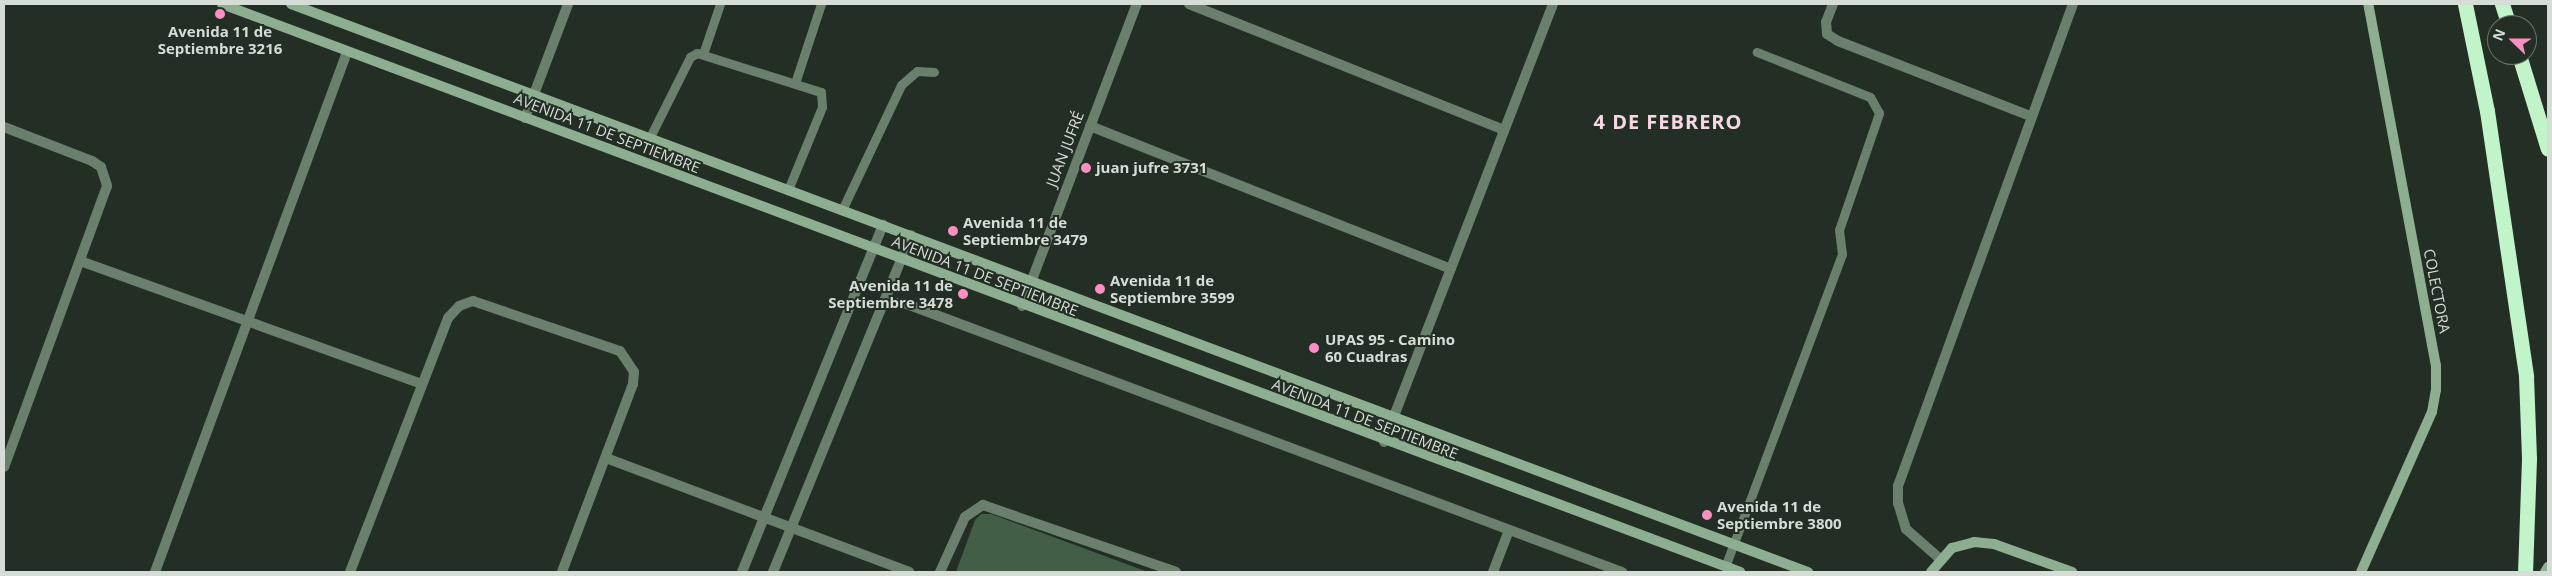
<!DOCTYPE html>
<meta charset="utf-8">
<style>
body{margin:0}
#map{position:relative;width:2552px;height:576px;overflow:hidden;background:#232f25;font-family:"Open Sans",sans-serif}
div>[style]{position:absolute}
.green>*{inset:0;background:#425e46}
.service>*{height:9px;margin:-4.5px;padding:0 4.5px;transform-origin:4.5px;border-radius:4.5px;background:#6b7f6d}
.minor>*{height:10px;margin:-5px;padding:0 5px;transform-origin:5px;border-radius:5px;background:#6b7f6d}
.secondary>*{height:10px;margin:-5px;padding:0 5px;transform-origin:5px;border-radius:5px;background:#8eae92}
.motorway>*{height:15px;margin:-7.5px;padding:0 7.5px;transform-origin:7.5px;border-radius:7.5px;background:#c1f4c8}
.dots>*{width:14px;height:14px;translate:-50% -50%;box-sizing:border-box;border:2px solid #232f25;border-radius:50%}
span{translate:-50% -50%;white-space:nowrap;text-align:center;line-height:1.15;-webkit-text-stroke:4px #232f25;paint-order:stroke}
.poi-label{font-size:15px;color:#d6ddd7;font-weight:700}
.left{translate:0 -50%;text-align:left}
.right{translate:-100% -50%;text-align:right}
.street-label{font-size:15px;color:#d6ddd7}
.district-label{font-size:20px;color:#f8d7e5;font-weight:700;letter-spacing:1px}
.frame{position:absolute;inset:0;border:5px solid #d6ddd7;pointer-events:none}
.north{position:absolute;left:2487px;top:15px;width:50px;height:50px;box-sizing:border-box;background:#232f25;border:1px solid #6b756c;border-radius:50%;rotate:292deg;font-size:14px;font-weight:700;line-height:20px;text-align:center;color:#d6ddd7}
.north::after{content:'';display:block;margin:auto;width:18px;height:22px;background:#fb8fc4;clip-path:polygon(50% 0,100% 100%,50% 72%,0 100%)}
</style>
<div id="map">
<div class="green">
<div style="clip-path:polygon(981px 514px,991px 514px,1148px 572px,956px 572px,975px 520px)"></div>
</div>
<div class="service">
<div style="left:704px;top:51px;width:50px;rotate:-71.2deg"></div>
<div style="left:795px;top:83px;width:83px;rotate:-71.8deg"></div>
<div style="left:649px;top:139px;width:92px;rotate:-63.4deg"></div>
<div style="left:690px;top:57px;width:8px;rotate:-30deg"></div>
<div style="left:697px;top:53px;width:130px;rotate:17.5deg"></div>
<div style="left:821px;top:92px;width:15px;rotate:86deg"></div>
<div style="left:822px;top:107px;width:90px;rotate:112.3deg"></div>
<div style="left:842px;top:210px;width:138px;rotate:-64.7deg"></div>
<div style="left:901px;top:85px;width:21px;rotate:-41deg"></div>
<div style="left:917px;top:71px;width:17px;rotate:3deg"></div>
<div style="left:1725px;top:567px;width:334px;rotate:-69.5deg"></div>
<div style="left:1842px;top:254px;width:24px;rotate:-97deg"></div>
<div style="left:1839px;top:230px;width:124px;rotate:-71.1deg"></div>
<div style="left:1879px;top:113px;width:18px;rotate:-119deg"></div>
<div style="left:1870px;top:97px;width:122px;rotate:-158.3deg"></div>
</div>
<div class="minor">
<div style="left:1189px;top:4px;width:339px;rotate:21.8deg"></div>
<div style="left:1833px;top:4px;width:19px;rotate:111deg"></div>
<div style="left:1826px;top:22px;width:12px;rotate:85deg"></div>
<div style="left:1827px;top:34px;width:13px;rotate:32deg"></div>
<div style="left:1838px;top:41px;width:206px;rotate:21.3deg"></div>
<div style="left:525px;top:118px;width:122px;rotate:-69.3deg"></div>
<div style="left:1090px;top:126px;width:388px;rotate:21.6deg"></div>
<div style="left:4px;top:127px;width:94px;rotate:21.1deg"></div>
<div style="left:92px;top:161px;width:11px;rotate:34deg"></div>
<div style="left:101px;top:167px;width:20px;rotate:72deg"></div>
<div style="left:107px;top:186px;width:299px;rotate:110.1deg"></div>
<div style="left:83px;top:262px;width:359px;rotate:19.8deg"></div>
<div style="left:886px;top:303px;width:18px"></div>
<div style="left:904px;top:303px;width:767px;rotate:20.54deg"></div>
<div style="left:1022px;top:306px;width:323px;rotate:-69.2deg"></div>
<div style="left:1384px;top:442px;width:469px;rotate:-68.9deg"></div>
<div style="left:606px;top:458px;width:324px;rotate:20.6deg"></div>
<div style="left:1939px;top:558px;width:44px;rotate:-138.7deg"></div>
<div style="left:1906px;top:529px;width:27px;rotate:-107deg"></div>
<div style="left:1898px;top:503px;width:17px;rotate:-90deg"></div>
<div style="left:1898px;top:486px;width:513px;rotate:-70.05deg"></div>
<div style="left:155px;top:572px;width:554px;rotate:-69.73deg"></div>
<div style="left:350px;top:572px;width:272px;rotate:-68.9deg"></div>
<div style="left:448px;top:318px;width:16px;rotate:-47deg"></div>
<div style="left:459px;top:306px;width:15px;rotate:-20deg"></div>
<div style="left:473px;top:301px;width:155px;rotate:18.8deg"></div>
<div style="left:620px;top:351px;width:25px;rotate:56deg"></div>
<div style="left:634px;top:372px;width:12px;rotate:95deg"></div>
<div style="left:633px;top:384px;width:201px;rotate:110.7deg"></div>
<div style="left:742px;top:572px;width:375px;rotate:-67.9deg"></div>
<div style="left:773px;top:572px;width:364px;rotate:-67.7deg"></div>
<div style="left:940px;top:572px;width:60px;rotate:-65.6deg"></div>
<div style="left:965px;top:517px;width:22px;rotate:-34deg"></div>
<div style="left:983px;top:505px;width:204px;rotate:19.1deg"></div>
<div style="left:1493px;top:572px;width:45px;rotate:-69.1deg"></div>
</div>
<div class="secondary">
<div style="left:222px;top:4px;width:1621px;rotate:20.51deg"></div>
<div style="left:291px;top:4px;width:1620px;rotate:20.53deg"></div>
<div style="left:1931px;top:572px;width:32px;rotate:-49deg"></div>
<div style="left:1952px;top:548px;width:23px;rotate:-15deg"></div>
<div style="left:1974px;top:542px;width:20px;rotate:6deg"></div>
<div style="left:1994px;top:544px;width:83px;rotate:19.7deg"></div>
<div style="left:2361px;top:572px;width:175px;rotate:-66.1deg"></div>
<div style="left:2432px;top:412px;width:22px;rotate:-80deg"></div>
<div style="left:2436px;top:390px;width:24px;rotate:-90deg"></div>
<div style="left:2436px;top:366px;width:368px;rotate:-100.6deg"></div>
<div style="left:2545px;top:572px;width:6px;rotate:-59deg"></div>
</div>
<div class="motorway">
<div style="left:2465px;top:4px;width:109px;rotate:78.4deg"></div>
<div style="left:2487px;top:111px;width:268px;rotate:81.6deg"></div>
<div style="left:2526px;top:376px;width:83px;rotate:87.9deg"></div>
<div style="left:2529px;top:459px;width:113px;rotate:92deg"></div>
<div style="left:2502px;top:4px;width:22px;rotate:72deg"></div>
<div style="left:2519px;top:55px;width:98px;rotate:72.9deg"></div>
</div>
<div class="dots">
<div style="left:220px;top:14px;background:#fb8fc4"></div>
<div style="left:1086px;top:168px;background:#fb8fc4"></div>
<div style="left:953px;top:231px;background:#fb8fc4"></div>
<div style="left:1100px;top:289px;background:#fb8fc4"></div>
<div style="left:963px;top:294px;background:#fb8fc4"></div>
<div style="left:1314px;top:348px;background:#fb8fc4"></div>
<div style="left:1707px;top:515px;background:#fb8fc4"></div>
</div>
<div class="poi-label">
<span style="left:220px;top:40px">Avenida 11 de<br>Septiembre 3216</span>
<span class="left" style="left:1096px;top:168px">juan jufre 3731</span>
<span class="left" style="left:963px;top:231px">Avenida 11 de<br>Septiembre 3479</span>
<span class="left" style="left:1110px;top:289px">Avenida 11 de<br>Septiembre 3599</span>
<span class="right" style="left:953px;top:294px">Avenida 11 de<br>Septiembre 3478</span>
<span class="left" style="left:1325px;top:348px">UPAS 95 - Camino<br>60 Cuadras</span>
<span class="left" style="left:1717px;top:515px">Avenida 11 de<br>Septiembre 3800</span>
</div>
<div class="street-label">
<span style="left:607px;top:133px;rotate:21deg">AVENIDA 11 DE SEPTIEMBRE</span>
<span style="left:1065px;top:149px;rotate:-69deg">JUAN JUFRÉ</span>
<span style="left:985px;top:276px;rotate:21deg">AVENIDA 11 DE SEPTIEMBRE</span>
<span style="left:2437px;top:291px;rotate:79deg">COLECTORA</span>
<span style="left:1365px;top:419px;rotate:21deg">AVENIDA 11 DE SEPTIEMBRE</span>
</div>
<div class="district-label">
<span style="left:1668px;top:121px">4 DE FEBRERO</span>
</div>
<div class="frame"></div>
<div class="north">N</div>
</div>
